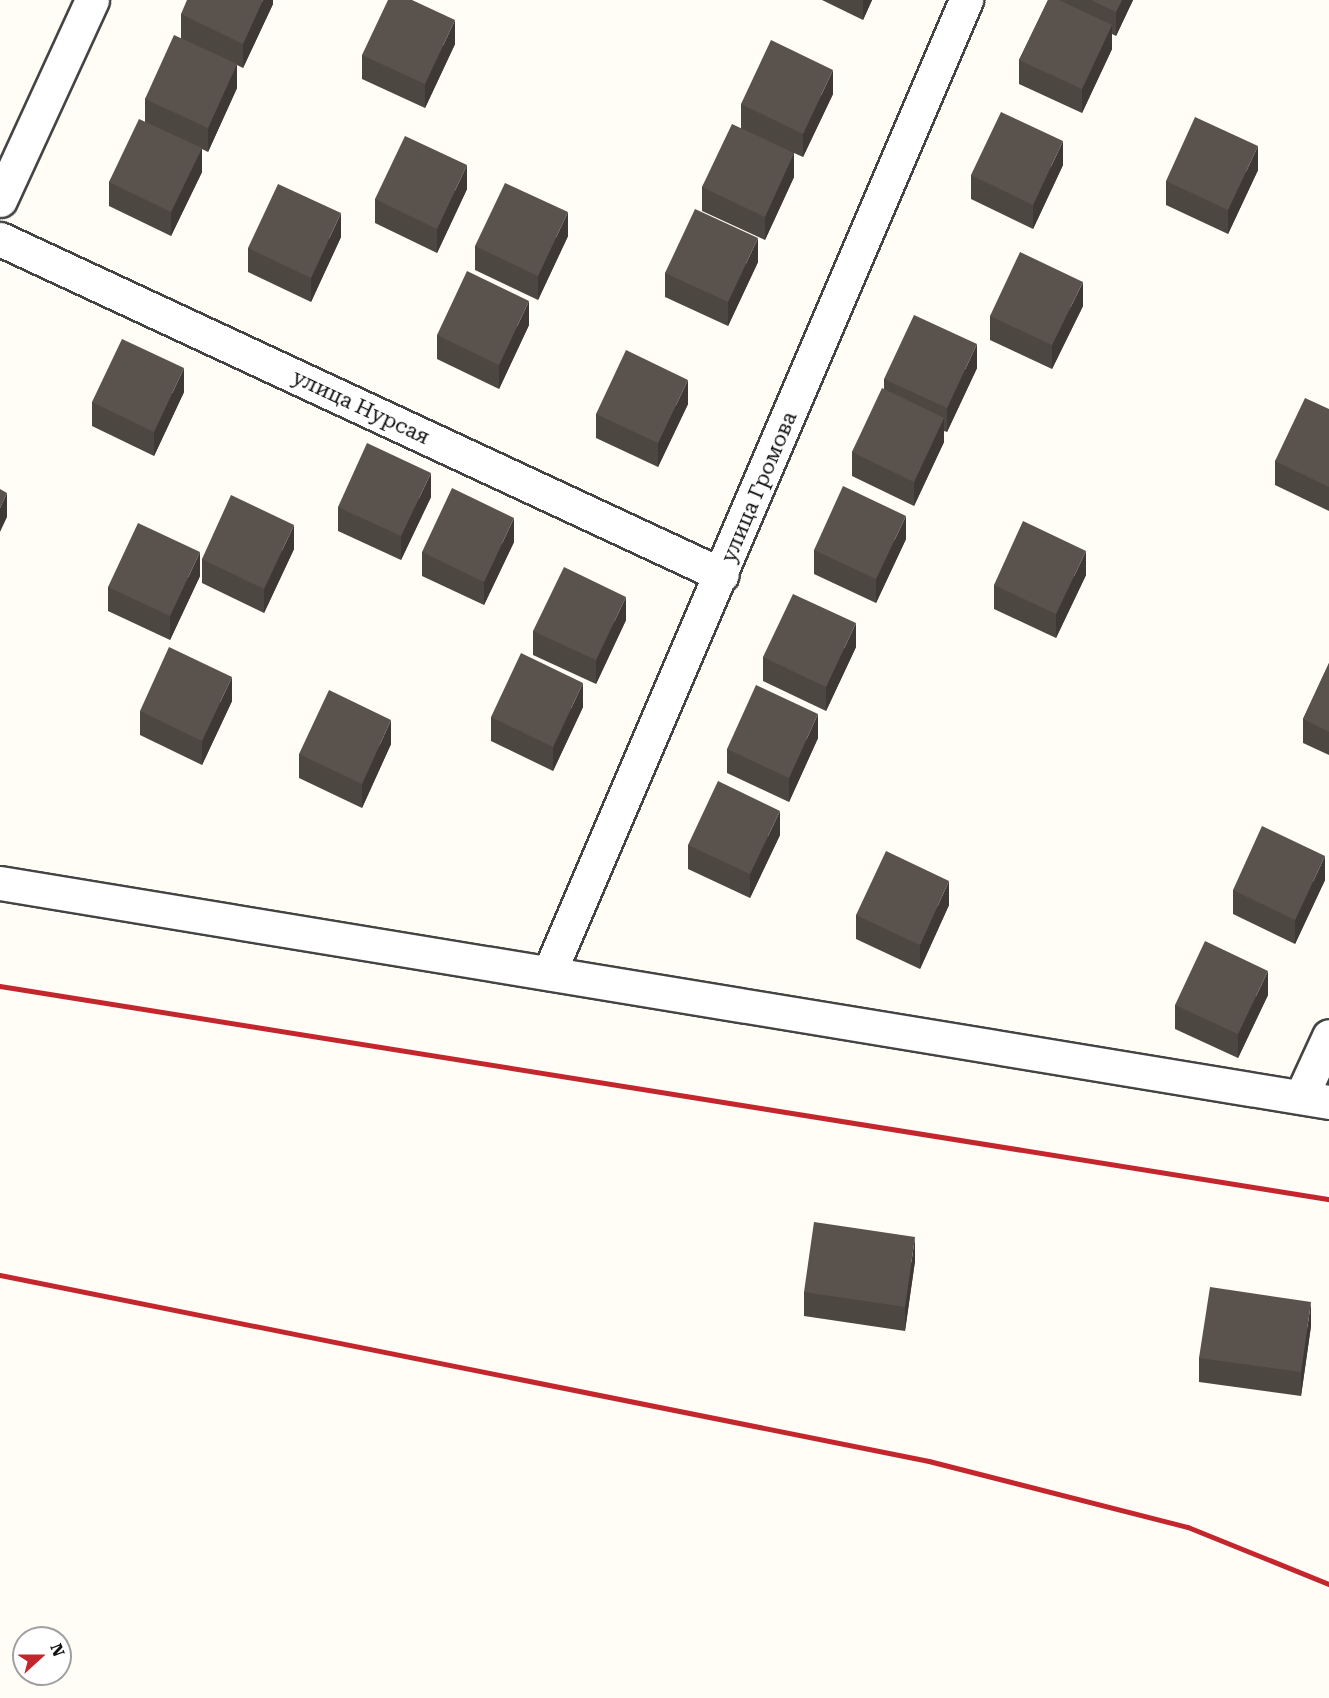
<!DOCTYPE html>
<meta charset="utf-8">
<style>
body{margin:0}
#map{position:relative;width:1329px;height:1698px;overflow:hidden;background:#fffdf5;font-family:"Roboto Serif",serif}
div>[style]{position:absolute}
.roads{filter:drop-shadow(2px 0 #444) drop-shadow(-2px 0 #444) drop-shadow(0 2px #444) drop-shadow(0 -2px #444)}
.minor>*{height:33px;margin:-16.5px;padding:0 16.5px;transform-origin:16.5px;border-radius:16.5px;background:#fff}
.rail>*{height:4.5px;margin:-2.25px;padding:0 2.25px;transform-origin:2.25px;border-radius:2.25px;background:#c4262e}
.wall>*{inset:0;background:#4d4742}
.shaded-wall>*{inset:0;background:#3f3936}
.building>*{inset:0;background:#5a524d}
span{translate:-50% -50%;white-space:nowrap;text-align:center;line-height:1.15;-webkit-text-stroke:6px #fff;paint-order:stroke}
.street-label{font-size:21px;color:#111}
.north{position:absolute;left:12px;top:1626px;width:60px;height:60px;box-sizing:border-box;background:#fff;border:2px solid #a0a0a0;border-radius:50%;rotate:69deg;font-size:16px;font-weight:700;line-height:24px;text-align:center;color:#111}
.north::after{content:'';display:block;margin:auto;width:21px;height:27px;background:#c4262e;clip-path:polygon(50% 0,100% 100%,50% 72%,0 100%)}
</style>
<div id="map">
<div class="roads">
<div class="minor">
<div style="left:0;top:200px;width:220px;rotate:-65.3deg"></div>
<div style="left:0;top:239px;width:796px;rotate:24.96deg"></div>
<div style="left:0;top:883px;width:1347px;rotate:9.36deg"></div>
<div style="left:549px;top:973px;width:1059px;rotate:-66.8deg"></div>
<div style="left:1301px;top:1097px;width:67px;rotate:-65.3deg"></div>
</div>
</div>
<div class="rail">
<div style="left:0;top:986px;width:1346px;rotate:9.11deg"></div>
<div style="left:0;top:1275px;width:947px;rotate:11.32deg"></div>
<div style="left:929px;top:1461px;width:267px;rotate:14.3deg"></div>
<div style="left:1188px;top:1527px;width:152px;rotate:22deg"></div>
</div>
<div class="wall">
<div style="clip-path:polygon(273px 0,273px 4px,243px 68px,237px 65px,237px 88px,208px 152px,202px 149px,202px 172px,171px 236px,109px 206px,109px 182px,145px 122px,145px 99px,181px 38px,181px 14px)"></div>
<div style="clip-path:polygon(822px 0,872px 0,863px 20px)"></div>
<div style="clip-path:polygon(1048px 0,1133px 0,1116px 36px,1112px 34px,1112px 49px,1082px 113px,1019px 84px,1019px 60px)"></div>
<div style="clip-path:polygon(455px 44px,425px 108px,362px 79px,362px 55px)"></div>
<div style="clip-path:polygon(833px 94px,803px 157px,794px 153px,794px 177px,765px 240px,702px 211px,702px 187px,741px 128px,741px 104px)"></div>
<div style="clip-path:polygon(1063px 165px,1033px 229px,971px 199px,971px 175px)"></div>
<div style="clip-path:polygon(1258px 170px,1228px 234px,1166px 205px,1166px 181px)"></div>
<div style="clip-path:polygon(467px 189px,437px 253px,375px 223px,375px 199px)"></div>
<div style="clip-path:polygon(568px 236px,538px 300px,475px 270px,475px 246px)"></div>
<div style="clip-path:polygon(341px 237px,311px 302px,248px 272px,248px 248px)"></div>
<div style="clip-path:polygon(758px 262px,728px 326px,665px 297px,665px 273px)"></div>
<div style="clip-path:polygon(1083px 306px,1052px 369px,990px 340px,990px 316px)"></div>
<div style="clip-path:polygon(529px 325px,499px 389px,437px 359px,437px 335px)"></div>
<div style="clip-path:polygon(977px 368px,947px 432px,944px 431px,944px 442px,914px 506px,852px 476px,852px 452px,884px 389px,884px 379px)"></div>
<div style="clip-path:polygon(184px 392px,154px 456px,92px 426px,92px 402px)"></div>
<div style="clip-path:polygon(688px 404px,658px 467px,596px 438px,596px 414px)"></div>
<div style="clip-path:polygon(1329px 409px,1329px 511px,1275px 485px,1275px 461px)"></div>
<div style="clip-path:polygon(431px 497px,401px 560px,338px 531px,338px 507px)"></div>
<div style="clip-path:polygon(906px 539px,876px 603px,814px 574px,814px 550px)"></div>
<div style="clip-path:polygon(514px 542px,484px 605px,422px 576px,422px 552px)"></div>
<div style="clip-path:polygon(294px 549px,264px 613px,202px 583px,202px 559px)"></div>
<div style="clip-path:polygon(1086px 575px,1056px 638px,994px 609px,994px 585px)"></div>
<div style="clip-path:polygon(200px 576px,170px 640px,108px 611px,108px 587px)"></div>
<div style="clip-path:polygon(626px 620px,596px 684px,533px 655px,533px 631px)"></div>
<div style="clip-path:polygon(856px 647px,826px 711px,763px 681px,763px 657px)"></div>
<div style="clip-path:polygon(1329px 663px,1329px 755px,1303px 743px,1303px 719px)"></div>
<div style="clip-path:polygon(232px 701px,202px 765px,140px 735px,140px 711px)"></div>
<div style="clip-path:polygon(583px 707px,553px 771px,491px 741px,491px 717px)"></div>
<div style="clip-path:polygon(818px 738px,789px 802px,727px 773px,727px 749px)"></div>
<div style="clip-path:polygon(391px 744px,362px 808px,299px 778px,299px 754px)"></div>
<div style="clip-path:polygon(780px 835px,750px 898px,688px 869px,688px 845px)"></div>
<div style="clip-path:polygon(1325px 880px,1295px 944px,1233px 914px,1233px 890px)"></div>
<div style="clip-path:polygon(949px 905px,920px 969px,856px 939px,856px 915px)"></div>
<div style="clip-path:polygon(1268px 995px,1238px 1058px,1175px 1029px,1175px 1005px)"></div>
<div style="clip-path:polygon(915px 1261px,905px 1331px,804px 1316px,804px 1292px)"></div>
<div style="clip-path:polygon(1311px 1326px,1301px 1396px,1199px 1382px,1199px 1358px)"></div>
</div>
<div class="shaded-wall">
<div style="clip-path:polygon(263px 0,273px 0,273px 4px,243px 68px,243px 44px)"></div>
<div style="clip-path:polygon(863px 0,872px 0,863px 20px)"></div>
<div style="clip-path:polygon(1122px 0,1133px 0,1116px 36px,1116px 12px)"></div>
<div style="clip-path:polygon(455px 20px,455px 44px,425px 108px,425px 84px)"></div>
<div style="clip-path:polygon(1112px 25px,1112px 49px,1082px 113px,1082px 89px)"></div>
<div style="clip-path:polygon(237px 64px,237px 88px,208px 152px,208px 128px)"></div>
<div style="clip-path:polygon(833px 70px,833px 94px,803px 157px,803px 134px)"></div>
<div style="clip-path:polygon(1063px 141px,1063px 165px,1033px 229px,1033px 205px)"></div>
<div style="clip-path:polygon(1258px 146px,1258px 170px,1228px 234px,1228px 210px)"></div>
<div style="clip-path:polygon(202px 148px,202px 172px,171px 236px,171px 212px)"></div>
<div style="clip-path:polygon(794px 153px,794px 177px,765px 240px,765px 217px)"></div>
<div style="clip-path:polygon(467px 165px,467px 189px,437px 253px,437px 229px)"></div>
<div style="clip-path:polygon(568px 212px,568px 236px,538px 300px,538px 276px)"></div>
<div style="clip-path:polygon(341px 213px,341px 237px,311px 302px,311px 278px)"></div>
<div style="clip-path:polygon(758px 238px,758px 262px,728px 326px,728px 302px)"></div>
<div style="clip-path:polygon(1083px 282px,1083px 306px,1052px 369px,1052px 345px)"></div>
<div style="clip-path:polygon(529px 301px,529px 325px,499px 389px,499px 365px)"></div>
<div style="clip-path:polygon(977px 344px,977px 368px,947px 432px,947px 408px)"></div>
<div style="clip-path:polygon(184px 368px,184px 392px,154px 456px,154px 432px)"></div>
<div style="clip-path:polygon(688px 380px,688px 404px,658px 467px,658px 443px)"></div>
<div style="clip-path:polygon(944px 418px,944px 442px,914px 506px,914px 482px)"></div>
<div style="clip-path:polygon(431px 473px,431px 497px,401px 560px,401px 536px)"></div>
<div style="clip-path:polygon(7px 493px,7px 517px,0 532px,0 508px)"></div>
<div style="clip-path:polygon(906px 516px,906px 539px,876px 603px,876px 579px)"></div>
<div style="clip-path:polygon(514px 518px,514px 542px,484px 605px,484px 582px)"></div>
<div style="clip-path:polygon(294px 525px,294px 549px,264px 613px,264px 589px)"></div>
<div style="clip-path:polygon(1086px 551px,1086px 575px,1056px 638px,1056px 614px)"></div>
<div style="clip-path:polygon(200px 552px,200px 576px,170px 640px,170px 616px)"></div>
<div style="clip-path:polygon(626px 597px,626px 620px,596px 684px,596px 660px)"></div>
<div style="clip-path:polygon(856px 623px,856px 647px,826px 711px,826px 687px)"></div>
<div style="clip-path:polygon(232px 677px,232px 701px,202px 765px,202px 741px)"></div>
<div style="clip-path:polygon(583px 683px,583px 707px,553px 771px,553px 747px)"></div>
<div style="clip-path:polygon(818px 714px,818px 738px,789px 802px,789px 778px)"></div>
<div style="clip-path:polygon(391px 720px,391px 744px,362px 808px,362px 784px)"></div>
<div style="clip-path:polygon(780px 811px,780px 835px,750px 898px,750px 874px)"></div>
<div style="clip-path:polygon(1325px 856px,1325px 880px,1295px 944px,1295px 920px)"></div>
<div style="clip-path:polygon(949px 881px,949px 905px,920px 969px,920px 945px)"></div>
<div style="clip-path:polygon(1268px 971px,1268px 995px,1238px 1058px,1238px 1034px)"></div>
<div style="clip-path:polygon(915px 1237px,915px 1261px,905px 1331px,905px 1307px)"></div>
<div style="clip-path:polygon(1311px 1302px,1311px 1326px,1301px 1396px,1301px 1372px)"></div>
</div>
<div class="building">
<div style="clip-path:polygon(187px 0,263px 0,243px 44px,181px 14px)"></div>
<div style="clip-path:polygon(388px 0,412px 0,455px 20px,425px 84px,362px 55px)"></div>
<div style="clip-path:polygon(1048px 0,1059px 0,1112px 25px,1082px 89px,1019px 60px)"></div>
<div style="clip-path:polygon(1091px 0,1122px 0,1116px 12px)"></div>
<div style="clip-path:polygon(174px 35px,237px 64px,208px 128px,145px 99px)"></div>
<div style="clip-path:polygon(771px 40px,833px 70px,803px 134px,741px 104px)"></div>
<div style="clip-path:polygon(1001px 112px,1063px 141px,1033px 205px,971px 175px)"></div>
<div style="clip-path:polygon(1195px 117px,1258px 146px,1228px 210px,1166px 181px)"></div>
<div style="clip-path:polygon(139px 119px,202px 148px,171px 212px,109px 182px)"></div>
<div style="clip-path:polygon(732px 124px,794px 153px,765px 217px,702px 187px)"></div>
<div style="clip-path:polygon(405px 136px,467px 165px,437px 229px,375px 199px)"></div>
<div style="clip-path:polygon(505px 183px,568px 212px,538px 276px,475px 246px)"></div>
<div style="clip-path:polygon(278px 184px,341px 213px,311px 278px,248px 248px)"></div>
<div style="clip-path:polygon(695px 209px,758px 238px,728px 302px,665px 273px)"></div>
<div style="clip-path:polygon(1020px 252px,1083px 282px,1052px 345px,990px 316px)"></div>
<div style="clip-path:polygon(467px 271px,529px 301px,499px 365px,437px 335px)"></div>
<div style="clip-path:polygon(914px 315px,977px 344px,947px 408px,884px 379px)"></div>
<div style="clip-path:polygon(122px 339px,184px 368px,154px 432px,92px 402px)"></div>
<div style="clip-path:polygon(626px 350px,688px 380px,658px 443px,596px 414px)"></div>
<div style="clip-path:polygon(882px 388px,944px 418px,914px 482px,852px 452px)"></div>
<div style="clip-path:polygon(1305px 398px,1329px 409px,1329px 487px,1275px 461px)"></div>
<div style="clip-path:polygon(367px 443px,431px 473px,401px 536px,338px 507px)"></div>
<div style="clip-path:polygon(843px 486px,906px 516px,876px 579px,814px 550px)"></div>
<div style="clip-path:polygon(452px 488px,514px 518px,484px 582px,422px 552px)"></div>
<div style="clip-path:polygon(0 489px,7px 493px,0 508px)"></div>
<div style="clip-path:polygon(231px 495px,294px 525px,264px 589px,202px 559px)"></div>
<div style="clip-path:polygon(1023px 521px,1086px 551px,1056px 614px,994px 585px)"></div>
<div style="clip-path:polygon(138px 523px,200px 552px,170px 616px,108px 587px)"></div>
<div style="clip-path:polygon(564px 567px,626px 597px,596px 660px,533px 631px)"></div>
<div style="clip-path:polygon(793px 594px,856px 623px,826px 687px,763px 657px)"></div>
<div style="clip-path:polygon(169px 647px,232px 677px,202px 741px,140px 711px)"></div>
<div style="clip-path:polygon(521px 653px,583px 683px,553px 747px,491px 717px)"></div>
<div style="clip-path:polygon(1329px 663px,1329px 732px,1303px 719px)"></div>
<div style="clip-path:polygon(756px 685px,818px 714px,789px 778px,727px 749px)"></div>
<div style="clip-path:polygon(329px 690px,391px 720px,362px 784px,299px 754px)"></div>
<div style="clip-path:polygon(718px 781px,780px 811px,750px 874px,688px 845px)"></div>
<div style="clip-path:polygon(1262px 826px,1325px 856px,1295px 920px,1233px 890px)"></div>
<div style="clip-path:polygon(886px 851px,949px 881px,920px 945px,856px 915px)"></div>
<div style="clip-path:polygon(1205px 941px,1268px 971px,1238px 1034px,1175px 1005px)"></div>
<div style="clip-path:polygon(814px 1222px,915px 1237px,905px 1307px,804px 1292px)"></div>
<div style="clip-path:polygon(1210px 1287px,1311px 1302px,1301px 1372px,1199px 1358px)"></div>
</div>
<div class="street-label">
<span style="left:361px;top:407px;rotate:25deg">улица Нурсая</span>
<span style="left:759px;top:487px;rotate:-67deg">улица Громова</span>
</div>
<div class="north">N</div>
</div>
